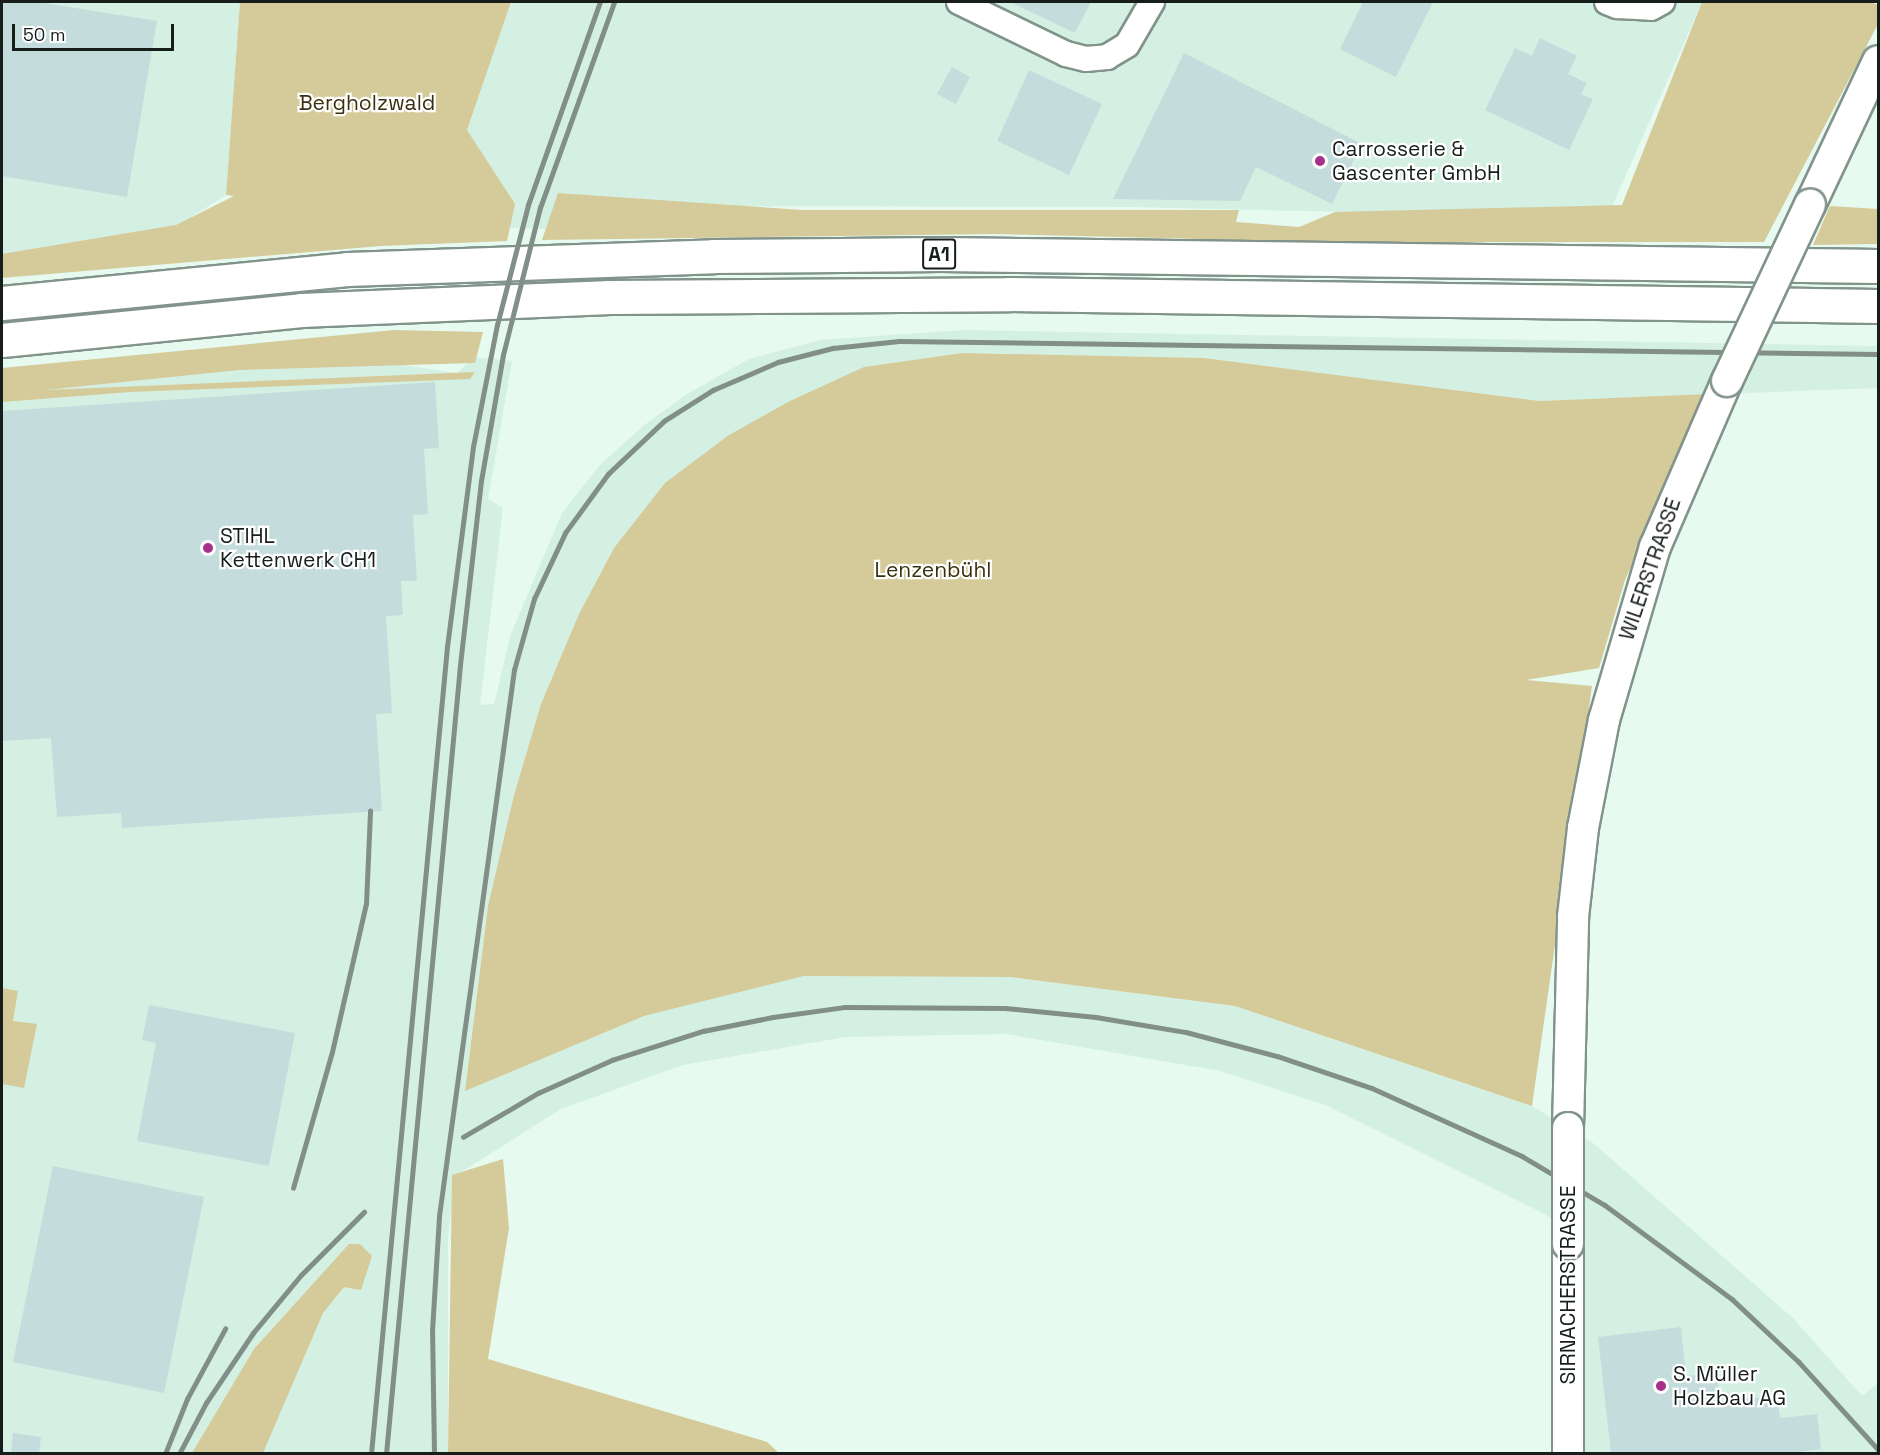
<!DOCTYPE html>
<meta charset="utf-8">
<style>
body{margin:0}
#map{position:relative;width:1880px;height:1455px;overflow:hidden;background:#e6faf0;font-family:"Space Grotesk",sans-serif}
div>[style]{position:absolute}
.built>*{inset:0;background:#d4f0e3}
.green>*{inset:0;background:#d5ca9a}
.building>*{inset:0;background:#c5dcdd}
.roads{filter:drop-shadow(2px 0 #81938b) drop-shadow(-2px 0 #81938b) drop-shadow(0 2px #81938b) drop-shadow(0 -2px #81938b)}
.minor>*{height:24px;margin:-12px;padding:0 12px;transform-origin:12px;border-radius:12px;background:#fff}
.major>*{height:30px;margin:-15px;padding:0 15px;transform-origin:15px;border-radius:15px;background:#fff}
.highway>*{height:33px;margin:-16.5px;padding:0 16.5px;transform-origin:16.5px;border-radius:16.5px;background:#fff}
.rail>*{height:4.5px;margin:-2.25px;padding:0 2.25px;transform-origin:2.25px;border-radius:2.25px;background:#818f88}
.bridges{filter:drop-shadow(2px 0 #81938b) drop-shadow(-2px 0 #81938b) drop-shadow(0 2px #81938b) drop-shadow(0 -2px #81938b)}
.major-bridge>*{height:30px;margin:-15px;padding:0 15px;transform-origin:15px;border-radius:15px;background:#fff}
.dots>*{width:16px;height:16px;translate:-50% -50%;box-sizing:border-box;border:3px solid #fff;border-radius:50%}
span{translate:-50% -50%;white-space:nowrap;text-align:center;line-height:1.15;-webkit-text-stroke:4.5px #fff;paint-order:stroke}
.shield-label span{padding:2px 4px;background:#fff;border:2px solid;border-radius:4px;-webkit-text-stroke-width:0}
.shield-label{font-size:20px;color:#161d1a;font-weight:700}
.park-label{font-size:21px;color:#38300e}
.poi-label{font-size:21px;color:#161d1a}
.left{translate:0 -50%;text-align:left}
.street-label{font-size:21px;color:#161d1a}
.frame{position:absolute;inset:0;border:3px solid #161d1a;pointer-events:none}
.scale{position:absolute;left:12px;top:24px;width:162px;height:27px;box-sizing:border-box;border:3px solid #161d1a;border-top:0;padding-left:8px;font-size:18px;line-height:21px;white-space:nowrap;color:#161d1a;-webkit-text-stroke:4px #fff;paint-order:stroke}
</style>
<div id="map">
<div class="built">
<div style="clip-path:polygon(2px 2px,240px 2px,226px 195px,168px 232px,2px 255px)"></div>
<div style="clip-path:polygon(511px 2px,1702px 2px,1607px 218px,1133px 207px,600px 206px,547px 229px,507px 228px,467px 130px)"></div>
<div style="clip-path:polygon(964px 330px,1878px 346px,1878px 388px,1540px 401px,1204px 358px,962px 353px,865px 367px,614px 548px,579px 614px,541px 704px,514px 795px,488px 906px,465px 1090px,644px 1016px,804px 976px,1010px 977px,1235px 1006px,1532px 1106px,1593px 1143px,1793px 1318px,1862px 1396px,1878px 1383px,1878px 1453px,1568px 1453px,1568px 1333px,1586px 1243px,1543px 1213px,1325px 1105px,1220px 1071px,1006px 1034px,846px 1037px,683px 1065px,561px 1109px,455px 1176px,448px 1239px,448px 1453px,2px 1454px,2px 387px,370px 360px,457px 373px,475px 357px,512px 361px,488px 499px,503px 508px,480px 705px,494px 704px,511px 634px,562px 513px,600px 465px,643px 426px,687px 394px,749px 359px,820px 340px)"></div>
</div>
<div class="green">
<div style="clip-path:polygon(240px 2px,511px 2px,467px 130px,515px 204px,507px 241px,381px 246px,2px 278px,2px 254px,176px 225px,234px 196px,226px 195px)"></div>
<div style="clip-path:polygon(1702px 2px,1871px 2px,1878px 5px,1878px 24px,1764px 242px,1321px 242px,993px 234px,542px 240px,558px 193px,803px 210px,1239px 210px,1236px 222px,1299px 227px,1335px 212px,1622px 205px)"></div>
<div style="clip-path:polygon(1830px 206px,1878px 209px,1878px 244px,1813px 245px)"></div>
<div style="clip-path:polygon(394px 330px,483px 332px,475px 363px,239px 370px,45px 390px,475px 372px,470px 379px,130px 392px,2px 402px,2px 368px)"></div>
<div style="clip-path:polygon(962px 353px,1204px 358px,1540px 401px,1709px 394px,1625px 580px,1599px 668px,1526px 680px,1592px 686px,1532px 1106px,1235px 1006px,1010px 977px,804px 976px,644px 1016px,465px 1091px,488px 906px,514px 795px,541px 704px,579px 614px,614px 548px,665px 483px,729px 435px,790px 401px,864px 367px)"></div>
<div style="clip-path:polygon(2px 988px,18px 991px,13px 1021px,37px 1024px,24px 1088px,2px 1084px)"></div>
<div style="clip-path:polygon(503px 1159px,509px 1228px,488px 1359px,767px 1442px,779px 1453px,448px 1453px,452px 1175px)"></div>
<div style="clip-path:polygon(349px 1244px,360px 1244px,372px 1256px,361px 1290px,344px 1287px,323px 1313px,263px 1453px,192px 1453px,254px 1349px)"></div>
</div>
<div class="building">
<div style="clip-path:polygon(2px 2px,38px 2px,157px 21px,127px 197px,2px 176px)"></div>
<div style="clip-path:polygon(1010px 2px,1091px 2px,1075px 33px)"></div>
<div style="clip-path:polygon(1363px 2px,1433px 2px,1396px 77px,1340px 49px)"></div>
<div style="clip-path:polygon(1540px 38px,1577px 56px,1568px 74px,1587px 83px,1581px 94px,1593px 99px,1569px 150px,1485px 110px,1515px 48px,1532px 56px)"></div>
<div style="clip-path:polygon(1184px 53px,1362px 144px,1332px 204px,1256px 167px,1240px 201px,1113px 199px)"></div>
<div style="clip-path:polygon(952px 67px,970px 77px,956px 104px,937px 94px)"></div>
<div style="clip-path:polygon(1029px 70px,1102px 104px,1069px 175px,997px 141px)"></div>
<div style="clip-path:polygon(435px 382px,439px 448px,424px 449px,428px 514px,413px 515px,417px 581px,401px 581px,403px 615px,386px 616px,392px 713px,376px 714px,382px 811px,122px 828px,121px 813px,57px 817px,51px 738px,2px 741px,2px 411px)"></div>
<div style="clip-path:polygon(149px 1005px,295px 1033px,269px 1166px,137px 1141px,156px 1043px,142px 1040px)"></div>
<div style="clip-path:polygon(53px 1166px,204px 1197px,164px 1393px,13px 1362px)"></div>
<div style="clip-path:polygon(1681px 1327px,1686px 1376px,1717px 1373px,1720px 1402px,1777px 1395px,1780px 1418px,1817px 1414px,1821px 1449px,1782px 1454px,1611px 1454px,1598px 1337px)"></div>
<div style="clip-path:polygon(13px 1433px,41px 1437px,39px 1454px,11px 1454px)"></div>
</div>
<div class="roads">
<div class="minor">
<div style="left:959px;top:2px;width:119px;rotate:25.9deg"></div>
<div style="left:1066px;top:54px;width:21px;rotate:14deg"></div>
<div style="left:1086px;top:59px;width:21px;rotate:-5deg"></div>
<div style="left:1107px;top:57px;width:23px;rotate:-31deg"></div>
<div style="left:1127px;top:45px;width:50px;rotate:-59.8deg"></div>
<div style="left:1607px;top:2px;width:11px;rotate:22deg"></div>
<div style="left:1617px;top:6px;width:34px;rotate:3deg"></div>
<div style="left:1651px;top:8px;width:13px;rotate:-29deg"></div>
</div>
<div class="major">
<div style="left:1810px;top:205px;width:159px;rotate:-64.7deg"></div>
<div style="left:1568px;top:1128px;width:211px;rotate:-88.6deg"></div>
<div style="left:1573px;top:917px;width:90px;rotate:-83.6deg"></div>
<div style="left:1583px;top:828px;width:110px;rotate:-79deg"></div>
<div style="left:1604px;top:720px;width:180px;rotate:-73.6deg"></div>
<div style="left:1655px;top:547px;width:181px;rotate:-66.6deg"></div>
<div style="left:1568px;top:1244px;width:210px;rotate:90deg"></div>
</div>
<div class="highway">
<div style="left:2px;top:303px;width:347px;rotate:-5.6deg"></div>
<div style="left:347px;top:269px;width:367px;rotate:-2deg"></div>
<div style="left:714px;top:256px;width:227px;rotate:-0.5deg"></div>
<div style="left:941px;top:254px;width:937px;rotate:0.73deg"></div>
<div style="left:2px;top:340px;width:301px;rotate:-5.7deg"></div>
<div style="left:301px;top:310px;width:309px;rotate:-2.4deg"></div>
<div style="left:610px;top:297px;width:399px;rotate:-0.4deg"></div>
<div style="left:1009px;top:294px;width:869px;rotate:0.79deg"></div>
</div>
</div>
<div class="rail">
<div style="left:463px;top:1137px;width:87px;rotate:-30.4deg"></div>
<div style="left:538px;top:1093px;width:81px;rotate:-24deg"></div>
<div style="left:612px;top:1060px;width:96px;rotate:-17.7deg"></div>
<div style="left:703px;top:1031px;width:71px;rotate:-11.3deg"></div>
<div style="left:773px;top:1017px;width:73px;rotate:-7.9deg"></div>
<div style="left:845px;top:1007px;width:160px;rotate:0.4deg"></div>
<div style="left:1005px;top:1008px;width:91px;rotate:5.6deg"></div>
<div style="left:1096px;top:1017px;width:91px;rotate:9.5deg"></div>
<div style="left:1186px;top:1032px;width:94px;rotate:14.8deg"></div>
<div style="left:1277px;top:1056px;width:100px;rotate:18.6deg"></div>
<div style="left:1372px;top:1088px;width:165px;rotate:24.4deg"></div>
<div style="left:1522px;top:1156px;width:96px;rotate:30.6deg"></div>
<div style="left:1605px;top:1205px;width:158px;rotate:36.5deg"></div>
<div style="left:1732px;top:1299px;width:92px;rotate:43.2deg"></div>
<div style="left:1799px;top:1362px;width:118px;rotate:47.8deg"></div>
<div style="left:293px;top:1188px;width:141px;rotate:-74deg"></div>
<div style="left:332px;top:1052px;width:152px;rotate:-77.1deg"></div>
<div style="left:366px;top:904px;width:93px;rotate:-87.5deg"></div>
<div style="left:165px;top:1454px;width:59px;rotate:-68.2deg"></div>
<div style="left:187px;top:1399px;width:80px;rotate:-61.5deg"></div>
<div style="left:179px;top:1454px;width:58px;rotate:-62.1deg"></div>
<div style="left:206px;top:1403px;width:84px;rotate:-56.1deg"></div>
<div style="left:253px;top:1333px;width:75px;rotate:-50.4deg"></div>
<div style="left:301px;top:1275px;width:89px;rotate:-45deg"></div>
<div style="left:371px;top:1454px;width:811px;rotate:-84.62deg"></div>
<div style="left:447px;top:647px;width:202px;rotate:-82.6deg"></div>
<div style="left:473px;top:447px;width:124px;rotate:-78.9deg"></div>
<div style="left:497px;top:325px;width:124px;rotate:-75.5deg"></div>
<div style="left:528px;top:205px;width:215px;rotate:-70.5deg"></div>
<div style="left:386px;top:1454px;width:792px;rotate:-84.64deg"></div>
<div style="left:460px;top:665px;width:185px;rotate:-83.5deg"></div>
<div style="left:481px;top:481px;width:128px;rotate:-80.1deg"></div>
<div style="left:503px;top:355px;width:152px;rotate:-75.9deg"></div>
<div style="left:540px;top:208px;width:219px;rotate:-70.2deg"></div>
<div style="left:434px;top:1454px;width:123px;rotate:-90.9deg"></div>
<div style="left:432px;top:1331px;width:115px;rotate:-86.5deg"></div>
<div style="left:439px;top:1216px;width:551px;rotate:-82.18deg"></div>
<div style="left:514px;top:670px;width:74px;rotate:-74.3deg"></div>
<div style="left:534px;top:599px;width:73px;rotate:-64.8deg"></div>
<div style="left:565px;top:533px;width:73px;rotate:-53.9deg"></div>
<div style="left:608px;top:474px;width:77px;rotate:-43.4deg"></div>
<div style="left:664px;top:421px;width:58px;rotate:-32.3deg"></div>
<div style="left:713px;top:390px;width:71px;rotate:-23.3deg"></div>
<div style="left:778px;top:362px;width:57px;rotate:-14.3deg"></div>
<div style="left:833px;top:348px;width:66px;rotate:-6.1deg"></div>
<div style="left:899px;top:341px;width:979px;rotate:0.76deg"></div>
</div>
<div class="bridges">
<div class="major-bridge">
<div style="left:1727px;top:381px;width:195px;rotate:-64.8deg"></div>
<div style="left:1568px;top:1244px;width:116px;rotate:-90deg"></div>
</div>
</div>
<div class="dots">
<div style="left:1320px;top:161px;background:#a73088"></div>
<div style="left:208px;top:548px;background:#a73088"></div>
<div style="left:1661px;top:1386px;background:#a73088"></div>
</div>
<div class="shield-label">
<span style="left:939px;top:254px">A1</span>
</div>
<div class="park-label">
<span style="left:367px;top:103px">Bergholzwald</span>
<span style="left:933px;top:570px">Lenzenbühl</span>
</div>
<div class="poi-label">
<span class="left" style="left:1332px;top:161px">Carrosserie &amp;<br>Gascenter GmbH</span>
<span class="left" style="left:220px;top:548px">STIHL<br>Kettenwerk CH1</span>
<span class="left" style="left:1673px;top:1386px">S. Müller<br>Holzbau AG</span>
</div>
<div class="street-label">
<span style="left:1650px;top:569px;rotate:-71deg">WILERSTRASSE</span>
<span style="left:1568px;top:1285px;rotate:-90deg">SIRNACHERSTRASSE</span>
</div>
<div class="frame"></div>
<div class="scale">50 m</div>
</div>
